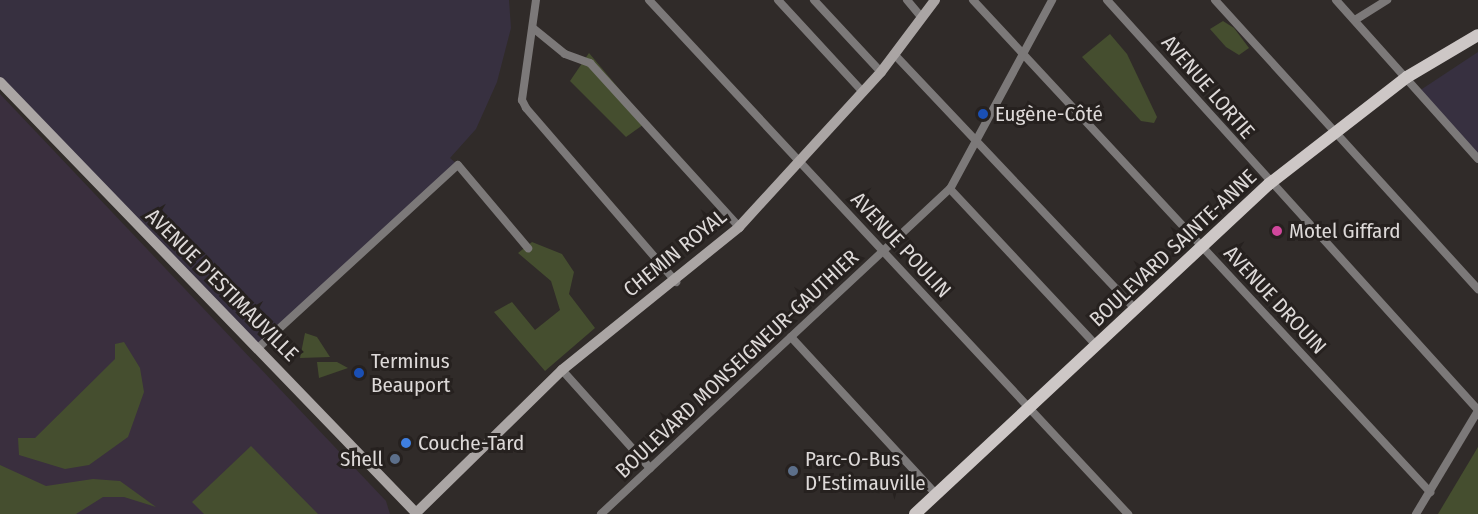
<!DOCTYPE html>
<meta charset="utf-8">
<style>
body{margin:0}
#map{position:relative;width:1478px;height:514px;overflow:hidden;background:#302b29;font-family:"Fira Sans Condensed",sans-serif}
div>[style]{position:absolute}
.industrial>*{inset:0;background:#373040}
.medical>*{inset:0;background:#3a2f3e}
.green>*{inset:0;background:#454e2f}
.street>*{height:8px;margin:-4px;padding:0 4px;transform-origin:4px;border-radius:4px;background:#7c7979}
.secondary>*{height:10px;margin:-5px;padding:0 5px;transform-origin:5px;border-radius:5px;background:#aaa5a4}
.primary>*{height:12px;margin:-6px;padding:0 6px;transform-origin:6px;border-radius:6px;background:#cdc7c6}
.dots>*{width:16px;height:16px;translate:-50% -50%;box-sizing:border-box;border:3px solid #26211f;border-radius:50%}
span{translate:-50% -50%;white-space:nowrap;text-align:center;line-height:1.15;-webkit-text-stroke:6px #26211f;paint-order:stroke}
.street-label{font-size:21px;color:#ddd9d8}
.poi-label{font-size:21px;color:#ddd9d8}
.left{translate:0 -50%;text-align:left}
.right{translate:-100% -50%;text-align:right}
</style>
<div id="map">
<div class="industrial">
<div style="clip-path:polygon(0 0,509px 0,511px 28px,497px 82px,476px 129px,450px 158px,458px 165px,258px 348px,0 82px)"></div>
<div style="clip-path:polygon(1478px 52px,1478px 156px,1419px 91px)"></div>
</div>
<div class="medical">
<div style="clip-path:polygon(0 94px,386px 501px,390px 514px,0 514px)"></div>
</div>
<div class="green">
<div style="clip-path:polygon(1223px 21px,1234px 28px,1249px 48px,1239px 55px,1226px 47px,1210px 29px)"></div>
<div style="clip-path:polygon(1110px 34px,1127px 54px,1157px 117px,1154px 123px,1141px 121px,1082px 57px)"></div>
<div style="clip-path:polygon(589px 53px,647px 122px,626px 137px,570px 81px)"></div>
<div style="clip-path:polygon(532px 242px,562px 254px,574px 272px,569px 294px,595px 328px,545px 371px,494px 312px,512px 302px,535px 330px,560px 310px,551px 281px,518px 253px)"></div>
<div style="clip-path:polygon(305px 333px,317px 337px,330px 357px,300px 358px)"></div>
<div style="clip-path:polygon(124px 342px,140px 368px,144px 392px,128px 437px,89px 465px,65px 469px,19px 455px,18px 438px,35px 438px,115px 359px,115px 344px)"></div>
<div style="clip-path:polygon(317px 362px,337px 362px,348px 368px,319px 378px)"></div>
<div style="clip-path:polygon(251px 446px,318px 514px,204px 514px,192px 502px)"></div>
<div style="clip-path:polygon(1478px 447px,1478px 514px,1438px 514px)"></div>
<div style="clip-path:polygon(0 465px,46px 486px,93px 479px,120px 481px,156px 507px,124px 497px,103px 497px,76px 514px,0 514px)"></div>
</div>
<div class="street">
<div style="left:536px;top:0;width:101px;rotate:98deg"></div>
<div style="left:522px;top:100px;width:9px;rotate:63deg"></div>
<div style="left:526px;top:108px;width:230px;rotate:49.2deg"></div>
<div style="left:649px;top:0;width:703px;rotate:47.02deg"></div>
<div style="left:778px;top:0;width:125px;rotate:47.3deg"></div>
<div style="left:814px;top:0;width:98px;rotate:47.1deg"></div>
<div style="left:907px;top:0;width:23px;rotate:50deg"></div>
<div style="left:973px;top:0;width:672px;rotate:47.11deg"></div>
<div style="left:1107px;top:0;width:553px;rotate:47.86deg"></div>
<div style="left:1215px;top:0;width:391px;rotate:47.7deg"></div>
<div style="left:1336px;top:0;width:213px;rotate:48.2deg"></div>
<div style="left:1355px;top:20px;width:38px;rotate:-32deg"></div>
<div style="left:533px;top:28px;width:41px;rotate:39.1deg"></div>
<div style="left:565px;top:54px;width:27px;rotate:20deg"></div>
<div style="left:590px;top:63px;width:222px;rotate:47.7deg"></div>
<div style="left:894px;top:54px;width:352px;rotate:46.6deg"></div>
<div style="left:950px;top:189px;width:215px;rotate:46.9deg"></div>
<div style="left:791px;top:337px;width:214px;rotate:47.3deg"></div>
<div style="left:258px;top:348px;width:271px;rotate:-42.5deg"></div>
<div style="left:458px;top:165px;width:109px;rotate:49.9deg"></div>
<div style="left:562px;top:370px;width:132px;rotate:48.1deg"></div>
<div style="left:601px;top:514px;width:477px;rotate:-43deg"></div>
<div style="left:950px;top:189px;width:215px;rotate:-61.6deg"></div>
<div style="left:1416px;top:514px;width:120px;rotate:-59deg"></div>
</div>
<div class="secondary">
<div style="left:0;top:82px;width:600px;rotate:46.01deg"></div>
<div style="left:415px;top:514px;width:206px;rotate:-44.4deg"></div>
<div style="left:562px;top:370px;width:228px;rotate:-38.9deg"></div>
<div style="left:739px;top:227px;width:210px;rotate:-47.5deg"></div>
<div style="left:881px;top:72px;width:90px;rotate:-53.1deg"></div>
</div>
<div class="primary">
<div style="left:915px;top:514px;width:484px;rotate:-43deg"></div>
<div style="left:1269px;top:184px;width:175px;rotate:-37.8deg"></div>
<div style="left:1407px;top:77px;width:82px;rotate:-30.6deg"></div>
</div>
<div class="dots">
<div style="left:983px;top:114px;background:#1a4fb4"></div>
<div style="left:1277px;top:231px;background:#d1479c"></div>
<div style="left:359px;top:373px;background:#1a4fb4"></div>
<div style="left:406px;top:443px;background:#3f7fe0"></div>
<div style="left:395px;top:459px;background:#5c6f8a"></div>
<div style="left:793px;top:471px;background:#5c6f8a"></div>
</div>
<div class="street-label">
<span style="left:1208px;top:87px;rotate:49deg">AVENUE LORTIE</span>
<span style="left:901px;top:245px;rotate:47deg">AVENUE POULIN</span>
<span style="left:1173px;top:248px;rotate:-43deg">BOULEVARD SAINTE-ANNE</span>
<span style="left:675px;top:253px;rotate:-39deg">CHEMIN ROYAL</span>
<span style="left:222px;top:285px;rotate:45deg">AVENUE D'ESTIMAUVILLE</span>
<span style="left:1275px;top:300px;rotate:47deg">AVENUE DROUIN</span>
<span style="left:737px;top:364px;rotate:-43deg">BOULEVARD MONSEIGNEUR-GAUTHIER</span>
</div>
<div class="poi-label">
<span class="left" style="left:995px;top:114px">Eugène-Côté</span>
<span class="left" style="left:1289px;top:231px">Motel Giffard</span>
<span class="left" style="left:371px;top:373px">Terminus<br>Beauport</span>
<span class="left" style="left:418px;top:443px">Couche-Tard</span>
<span class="right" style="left:383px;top:459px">Shell</span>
<span class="left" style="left:805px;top:471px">Parc-O-Bus<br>D'Estimauville</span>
</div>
</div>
